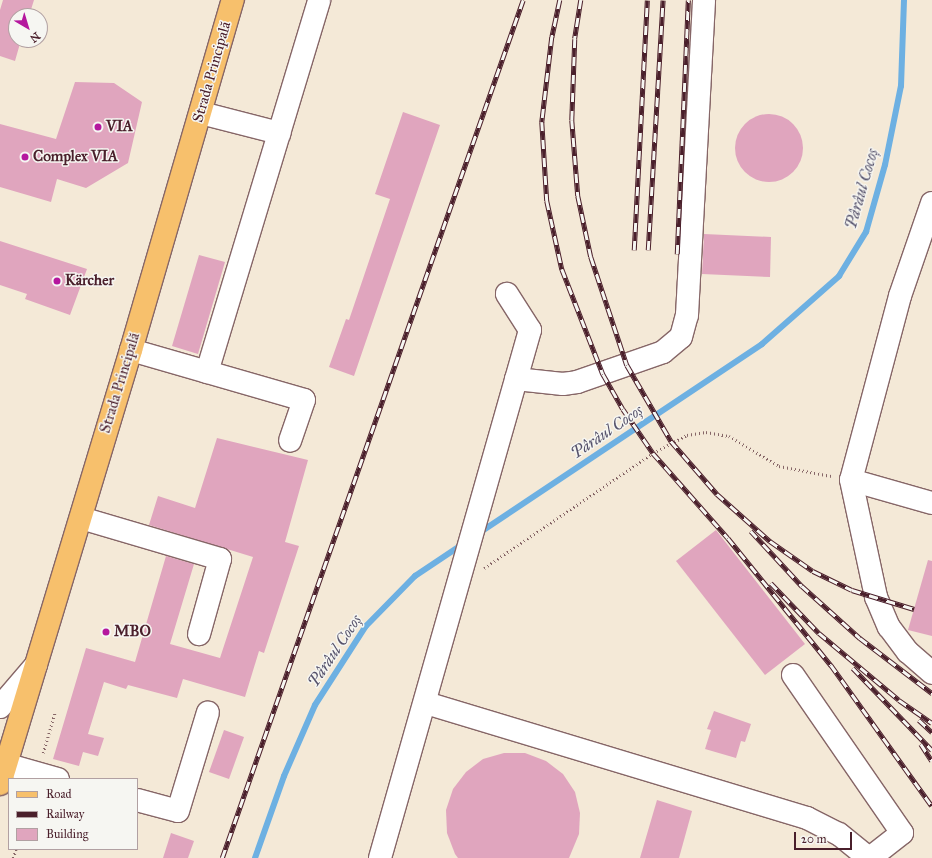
<!DOCTYPE html>
<meta charset="utf-8">
<style>
body{margin:0}
#map{position:relative;width:932px;height:858px;overflow:hidden;background:#f4e9d7;font-family:"IM FELL Great Primer",serif}
div>[style]{position:absolute}
.stream>*{height:6px;margin:-3px;padding:0 3px;transform-origin:3px;border-radius:3px;background:#6db0e2}
.building>*{inset:0;background:#e0a5be}
.round{border-radius:50%}
.path>*{height:2.5px;margin-top:-1.25px;transform-origin:0;background:repeating-linear-gradient(90deg,#866667 0 1px,transparent 0 4px)}
.roads{filter:drop-shadow(1px 0 #866667) drop-shadow(-1px 0 #866667) drop-shadow(0 1px #866667) drop-shadow(0 -1px #866667)}
.minor>*{height:22px;margin:-11px;padding:0 11px;transform-origin:11px;border-radius:11px;background:#fff}
.major>*{height:22px;margin:-11px;padding:0 11px;transform-origin:11px;border-radius:11px;background:#f7c06c}
.rail>*{height:4.5px;margin-top:-2.25px;transform-origin:0;background:repeating-linear-gradient(90deg,#f6f6f2 0 9px,#4a1f2b 0 18px);box-sizing:border-box;border-block:1px solid #4a1f2b}
.dots>*{width:11px;height:11px;translate:-50% -50%;box-sizing:border-box;border:2px solid #f6f6f2;border-radius:50%}
span{translate:-50% -50%;white-space:nowrap;text-align:center;line-height:1.15;-webkit-text-stroke:3px #f6f6f2;paint-order:stroke}
.street-label{font-size:15px;color:#4a1f2b}
.poi-label{font-size:15px;color:#4a1f2b;font-weight:700}
.left{translate:0 -50%;text-align:left}
.water-label{font-size:16px;color:#56526b;font-style:italic}
.legend{position:absolute;left:8px;top:778px;width:130px;height:72px;box-sizing:border-box;background:#f6f6f2;border:1px solid #b1a0a2;margin:0;padding:5px 7px;list-style:none;font-size:12px;color:#4a1f2b}
.legend li{display:flex;align-items:center;gap:8px;height:20px}
.legend b{width:20px;border:1px solid #b1a0a2}
.north{position:absolute;left:8px;top:8px;width:40px;height:40px;box-sizing:border-box;background:#f6f6f2;border:1px solid #b1a0a2;border-radius:50%;rotate:142deg;font-size:11px;font-weight:700;line-height:16px;text-align:center;color:#4a1f2b}
.north::after{content:'';display:block;margin:auto;width:14px;height:18px;background:#b5179e;clip-path:polygon(50% 0,100% 100%,50% 72%,0 100%)}
.scale{position:absolute;left:794px;top:832px;width:58px;height:18px;box-sizing:border-box;border:2px solid #4a1f2b;border-top:0;padding-left:5px;font-size:12px;line-height:14px;white-space:nowrap;color:#4a1f2b;-webkit-text-stroke:3px #f6f6f2;paint-order:stroke}
</style>
<div id="map">
<div class="stream">
<div style="left:479px;top:533px;width:340px;rotate:-33.7deg"></div>
<div style="left:762px;top:344px;width:103px;rotate:-41.4deg"></div>
<div style="left:839px;top:276px;width:52px;rotate:-58.5deg"></div>
<div style="left:866px;top:232px;width:70px;rotate:-74.2deg"></div>
<div style="left:885px;top:165px;width:81px;rotate:-78.6deg"></div>
<div style="left:901px;top:86px;width:86px;rotate:-88deg"></div>
<div style="left:255px;top:858px;width:87px;rotate:-70.5deg"></div>
<div style="left:284px;top:776px;width:77px;rotate:-66.4deg"></div>
<div style="left:315px;top:705px;width:94px;rotate:-57.2deg"></div>
<div style="left:366px;top:626px;width:70px;rotate:-45.6deg"></div>
<div style="left:415px;top:576px;width:58px;rotate:-33.7deg"></div>
</div>
<div class="building">
<div style="clip-path:polygon(3px 0,34px 0,29px 16px,16px 16px,16px 40px,21px 40px,15px 61px,0 56px,0 10px)"></div>
<div style="clip-path:polygon(75px 82px,114px 83px,142px 102px,128px 163px,86px 188px,57px 179px,51px 202px,0 187px,0 124px,56px 139px)"></div>
<div style="clip-path:polygon(403px 112px,440px 125px,354px 376px,329px 367px,346px 319px,349px 320px,390px 199px,375px 194px)"></div>
<div class="round" style="left:735px;top:114px;width:68px;height:68px"></div>
<div style="clip-path:polygon(704px 234px,771px 237px,770px 277px,702px 274px)"></div>
<div style="clip-path:polygon(0 241px,87px 269px,70px 315px,25px 299px,27px 294px,0 285px)"></div>
<div style="clip-path:polygon(199px 255px,225px 262px,198px 354px,172px 346px)"></div>
<div style="clip-path:polygon(217px 438px,308px 460px,285px 542px,299px 546px,264px 653px,259px 651px,245px 697px,183px 679px,177px 698px,128px 685px,126px 689px,104px 682px,88px 734px,104px 738px,98px 756px,83px 752px,79px 766px,53px 759px,86px 648px,135px 662px,166px 556px,194px 564px,170px 644px,220px 658px,253px 557px,149px 525px,158px 496px,195px 508px)"></div>
<div style="clip-path:polygon(716px 530px,805px 644px,765px 675px,676px 561px)"></div>
<div style="clip-path:polygon(928px 560px,932px 561px,932px 636px,908px 630px)"></div>
<div style="clip-path:polygon(714px 711px,751px 724px,745px 742px,741px 741px,736px 758px,705px 749px,711px 730px,707px 729px)"></div>
<div style="clip-path:polygon(224px 730px,244px 737px,229px 779px,209px 772px)"></div>
<div style="clip-path:polygon(504px 753px,525px 753px,546px 761px,563px 774px,575px 792px,580px 813px,579px 834px,569px 858px,458px 858px,455px 854px,447px 833px,446px 810px,453px 789px,466px 772px,483px 759px)"></div>
<div style="clip-path:polygon(657px 800px,692px 811px,679px 858px,640px 858px)"></div>
<div style="clip-path:polygon(171px 833px,194px 841px,188px 858px,163px 858px)"></div>
</div>
<div class="path">
<div style="left:484px;top:568px;width:204px;rotate:-34.2deg"></div>
<div style="left:653px;top:453px;width:38px;rotate:-28deg"></div>
<div style="left:687px;top:435px;width:19px;rotate:-9deg"></div>
<div style="left:706px;top:432px;width:23px;rotate:10deg"></div>
<div style="left:729px;top:436px;width:58px;rotate:31deg"></div>
<div style="left:779px;top:466px;width:53px;rotate:10.9deg"></div>
<div style="left:43px;top:753px;width:43px;rotate:-73.7deg"></div>
<div style="left:13px;top:858px;width:9px;rotate:-72deg"></div>
</div>
<div class="roads">
<div class="minor">
<div style="left:201px;top:113px;width:81px;rotate:14.4deg"></div>
<div style="left:932px;top:203px;width:98px;rotate:109deg"></div>
<div style="left:900px;top:296px;width:190px;rotate:104.9deg"></div>
<div style="left:851px;top:480px;width:120px;rotate:77.9deg"></div>
<div style="left:876px;top:597px;width:33px;rotate:67deg"></div>
<div style="left:889px;top:627px;width:31px;rotate:53deg"></div>
<div style="left:908px;top:652px;width:32px;rotate:41deg"></div>
<div style="left:131px;top:350px;width:180px;rotate:16.1deg"></div>
<div style="left:304px;top:400px;width:43px;rotate:108.9deg"></div>
<div style="left:207px;top:372px;width:388px;rotate:-73.2deg"></div>
<div style="left:516px;top:379px;width:47px;rotate:6.1deg"></div>
<div style="left:563px;top:384px;width:14px;rotate:-8deg"></div>
<div style="left:577px;top:382px;width:91px;rotate:-19.2deg"></div>
<div style="left:663px;top:352px;width:23px;rotate:-40deg"></div>
<div style="left:681px;top:337px;width:23px;rotate:-75deg"></div>
<div style="left:687px;top:315px;width:315px;rotate:-86.9deg"></div>
<div style="left:851px;top:480px;width:84px;rotate:15.9deg"></div>
<div style="left:81px;top:518px;width:145px;rotate:16.4deg"></div>
<div style="left:220px;top:559px;width:78px;rotate:105.6deg"></div>
<div style="left:793px;top:675px;width:192px;rotate:55.4deg"></div>
<div style="left:902px;top:833px;width:41px;rotate:142deg"></div>
<div style="left:426px;top:703px;width:398px;rotate:16.8deg"></div>
<div style="left:807px;top:818px;width:36px;rotate:27deg"></div>
<div style="left:839px;top:834px;width:38px;rotate:39deg"></div>
<div style="left:0;top:707px;width:55px;rotate:-49.4deg"></div>
<div style="left:5px;top:764px;width:55px;rotate:15.8deg"></div>
<div style="left:137px;top:800px;width:42px;rotate:15deg"></div>
<div style="left:178px;top:811px;width:103px;rotate:-73.1deg"></div>
<div style="left:380px;top:858px;width:549px;rotate:-74.14deg"></div>
<div style="left:530px;top:330px;width:43px;rotate:-122.6deg"></div>
</div>
<div class="major">
<div style="left:0;top:784px;width:453px;rotate:-73.2deg"></div>
<div style="left:131px;top:350px;width:365px;rotate:-73.8deg"></div>
</div>
</div>
<div class="rail">
<div style="left:560px;top:0;width:38px;rotate:102deg"></div>
<div style="left:552px;top:37px;width:86px;rotate:96.7deg"></div>
<div style="left:542px;top:122px;width:79px;rotate:86.4deg"></div>
<div style="left:547px;top:201px;width:70px;rotate:77.6deg"></div>
<div style="left:562px;top:269px;width:113px;rotate:68.7deg"></div>
<div style="left:603px;top:374px;width:40px;rotate:60.3deg"></div>
<div style="left:623px;top:409px;width:53px;rotate:55.7deg"></div>
<div style="left:653px;top:453px;width:113px;rotate:48.6deg"></div>
<div style="left:728px;top:538px;width:164px;rotate:51deg"></div>
<div style="left:831px;top:665px;width:173px;rotate:54.4deg"></div>
<div style="left:581px;top:0;width:39px;rotate:99deg"></div>
<div style="left:575px;top:39px;width:81px;rotate:92.1deg"></div>
<div style="left:572px;top:120px;width:76px;rotate:85.5deg"></div>
<div style="left:578px;top:196px;width:62px;rotate:78deg"></div>
<div style="left:591px;top:257px;width:114px;rotate:71.6deg"></div>
<div style="left:627px;top:365px;width:88px;rotate:59.9deg"></div>
<div style="left:671px;top:441px;width:70px;rotate:49deg"></div>
<div style="left:717px;top:494px;width:71px;rotate:41.6deg"></div>
<div style="left:770px;top:541px;width:52px;rotate:34.9deg"></div>
<div style="left:813px;top:571px;width:43px;rotate:26deg"></div>
<div style="left:852px;top:590px;width:65px;rotate:17deg"></div>
<div style="left:634px;top:250px;width:250px;rotate:-87deg"></div>
<div style="left:648px;top:250px;width:250px;rotate:-86.6deg"></div>
<div style="left:677px;top:254px;width:254px;rotate:-87.5deg"></div>
<div style="left:751px;top:531px;width:75px;rotate:47.2deg"></div>
<div style="left:802px;top:586px;width:78px;rotate:41.9deg"></div>
<div style="left:860px;top:638px;width:91px;rotate:37.4deg"></div>
<div style="left:771px;top:583px;width:69px;rotate:46.2deg"></div>
<div style="left:819px;top:633px;width:104px;rotate:39.9deg"></div>
<div style="left:899px;top:700px;width:40px;rotate:34.9deg"></div>
<div style="left:853px;top:668px;width:114px;rotate:46.1deg"></div>
<div style="left:919px;top:720px;width:18px;rotate:43deg"></div>
<div style="left:921px;top:744px;width:20px;rotate:57deg"></div>
<div style="left:222px;top:858px;width:909px;rotate:-70.67deg"></div>
</div>
<div class="dots">
<div style="left:98px;top:127px;background:#b5179e"></div>
<div style="left:25px;top:157px;background:#b5179e"></div>
<div style="left:57px;top:281px;background:#b5179e"></div>
<div style="left:106px;top:632px;background:#b5179e"></div>
</div>
<div class="street-label">
<span style="left:212px;top:72px;rotate:-74deg">Strada Principală</span>
<span style="left:120px;top:383px;rotate:-73deg">Strada Principală</span>
</div>
<div class="poi-label">
<span class="left" style="left:106px;top:127px">VIA</span>
<span class="left" style="left:33px;top:157px">Complex VIA</span>
<span class="left" style="left:65px;top:281px">Kärcher</span>
<span class="left" style="left:114px;top:632px">MBO</span>
</div>
<div class="water-label">
<span style="left:862px;top:189px;rotate:-74deg">Pârâul Cocoș</span>
<span style="left:607px;top:432px;rotate:-34deg">Pârâul Cocoș</span>
<span style="left:335px;top:651px;rotate:-56deg">Pârâul Cocoș</span>
</div>
<ul class="legend">
<li><b style="height:5px;background:#f7c06c"></b>Road</li>
<li><b style="height:5px;background:#4a1f2b"></b>Railway</li>
<li><b style="height:11px;background:#e0a5be"></b>Building</li>
</ul>
<div class="north">N</div>
<div class="scale">20 m</div>
</div>
